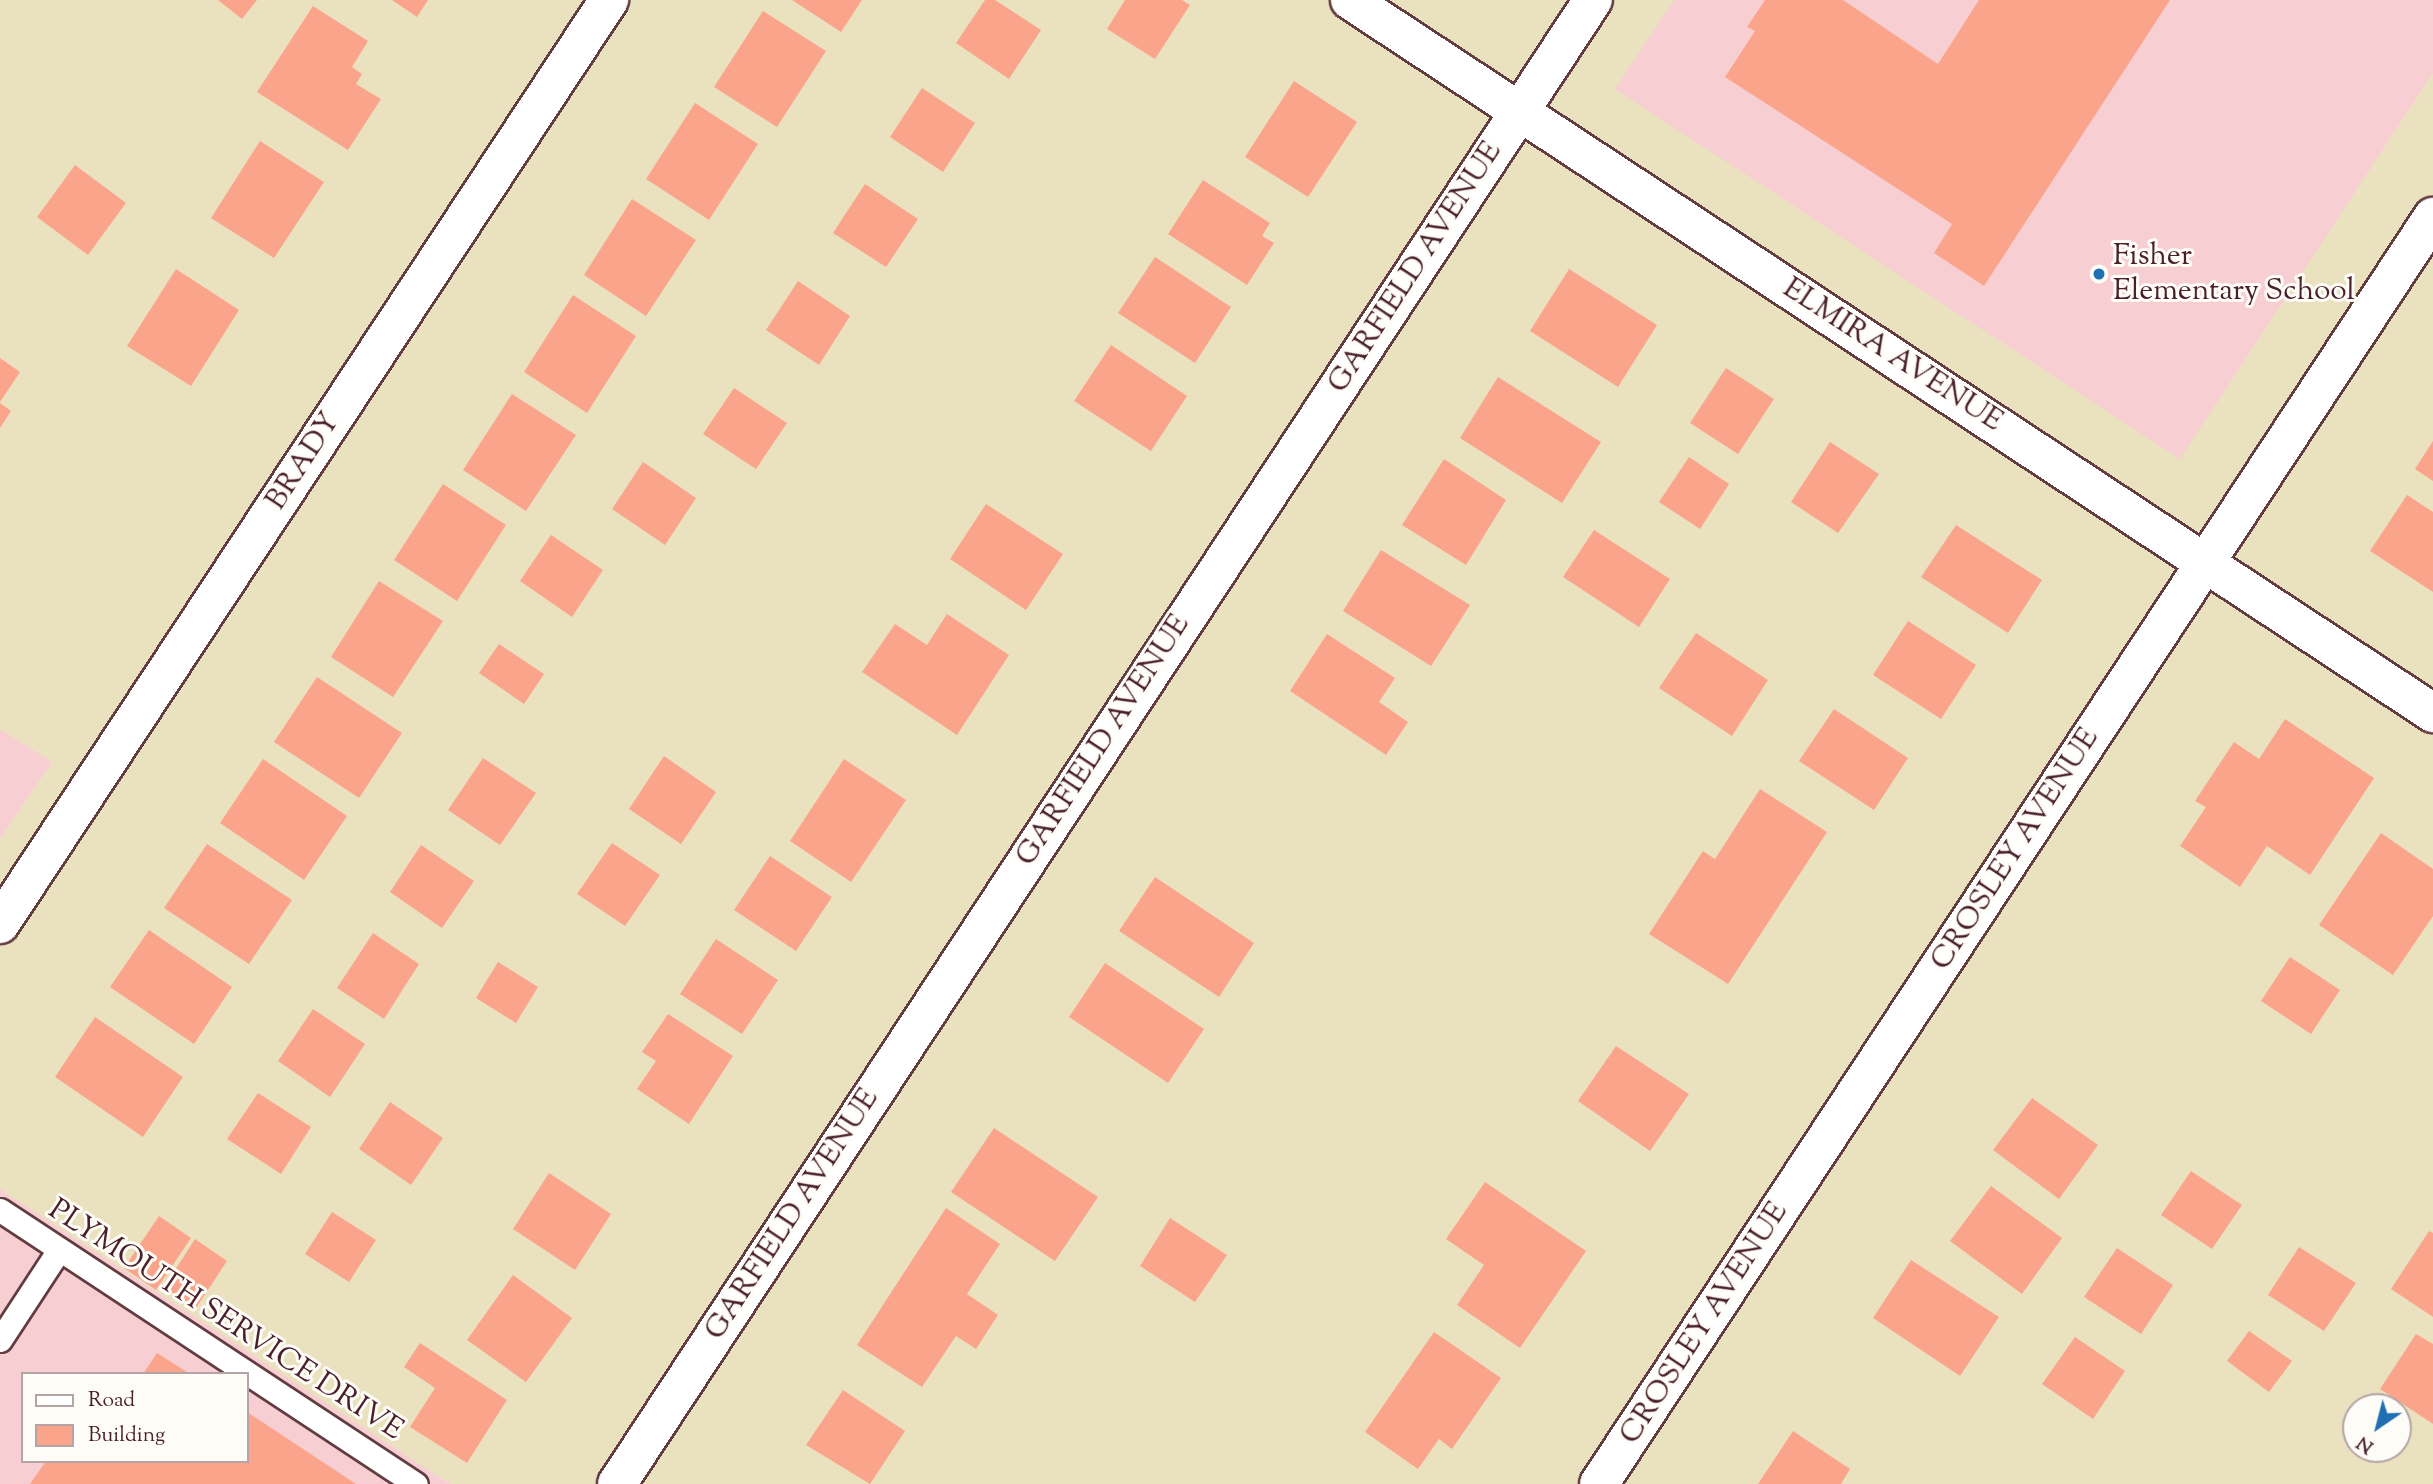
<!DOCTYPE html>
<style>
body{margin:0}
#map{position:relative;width:2433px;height:1484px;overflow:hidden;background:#eae2bf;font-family:"Sorts Mill Goudy",serif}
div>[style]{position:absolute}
.built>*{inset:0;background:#f7cfd2}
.building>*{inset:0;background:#fba48c}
.roads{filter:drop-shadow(2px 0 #623c41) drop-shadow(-2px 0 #623c41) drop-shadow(0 2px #623c41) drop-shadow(0 -2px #623c41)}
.lane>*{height:23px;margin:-11.5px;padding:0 11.5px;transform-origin:11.5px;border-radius:11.5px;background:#fff}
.street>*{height:38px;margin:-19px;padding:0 19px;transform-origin:19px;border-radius:19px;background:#fff}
.dots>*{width:19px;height:19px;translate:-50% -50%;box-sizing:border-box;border:4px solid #fdfcf7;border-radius:50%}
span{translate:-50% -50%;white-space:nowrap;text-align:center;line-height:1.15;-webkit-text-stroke:6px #fdfcf7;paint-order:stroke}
.poi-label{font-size:30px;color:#4a1f2b}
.left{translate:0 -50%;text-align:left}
.street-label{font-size:30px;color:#4a1f2b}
.legend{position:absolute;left:21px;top:1372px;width:228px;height:91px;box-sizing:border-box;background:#fdfcf7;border:2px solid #b5a4a5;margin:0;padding:9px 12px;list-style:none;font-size:21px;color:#4a1f2b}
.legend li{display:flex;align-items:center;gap:14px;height:35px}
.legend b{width:35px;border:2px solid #b5a4a5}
.north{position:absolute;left:2342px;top:1393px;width:70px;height:70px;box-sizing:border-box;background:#fdfcf7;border:2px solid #b5a4a5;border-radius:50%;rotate:215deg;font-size:19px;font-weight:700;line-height:28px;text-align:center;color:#4a1f2b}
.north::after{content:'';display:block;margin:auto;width:24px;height:32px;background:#1f6fb2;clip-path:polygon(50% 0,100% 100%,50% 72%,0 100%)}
</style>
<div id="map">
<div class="built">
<div style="clip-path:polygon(1674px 0,2433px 0,2433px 73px,2180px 459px,1615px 89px)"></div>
<div style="clip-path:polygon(0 729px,52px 762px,0 839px)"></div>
<div style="clip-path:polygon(evenodd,0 1189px,450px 1484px,0 1484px,0 1189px,23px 1374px,247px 1374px,247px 1461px,23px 1461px,23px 1374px)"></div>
</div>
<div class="building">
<div style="clip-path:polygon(218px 0,257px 0,242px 19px)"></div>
<div style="clip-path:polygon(392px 0,428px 0,417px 17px)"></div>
<div style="clip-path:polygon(792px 0,862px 0,841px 32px)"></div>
<div style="clip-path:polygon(985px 0,995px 0,1041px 30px,1009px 79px,956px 43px)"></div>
<div style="clip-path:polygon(1125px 0,1182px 0,1190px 5px,1155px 59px,1107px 29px)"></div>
<div style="clip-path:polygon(1765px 0,1843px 0,1938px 64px,1979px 0,2170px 0,1984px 286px,1934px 253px,1952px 224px,1725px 77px,1755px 31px,1747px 27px)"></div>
<div style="clip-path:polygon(313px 6px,368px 41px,352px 67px,362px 74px,356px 84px,381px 99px,348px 150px,257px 92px)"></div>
<div style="clip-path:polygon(763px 11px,826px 51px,777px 127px,714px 87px)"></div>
<div style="clip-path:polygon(1294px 81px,1357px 122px,1308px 197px,1245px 157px)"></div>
<div style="clip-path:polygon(922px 88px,975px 123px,943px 172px,890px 137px)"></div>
<div style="clip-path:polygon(695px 103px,758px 144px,709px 220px,646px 179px)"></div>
<div style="clip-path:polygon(260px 141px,324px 182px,274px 258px,211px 218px)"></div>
<div style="clip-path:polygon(75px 165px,126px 203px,88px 255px,37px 217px)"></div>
<div style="clip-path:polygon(1203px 180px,1270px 223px,1262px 236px,1274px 243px,1247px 285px,1168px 234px)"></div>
<div style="clip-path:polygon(865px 184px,918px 219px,886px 267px,833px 233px)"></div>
<div style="clip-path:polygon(632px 199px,696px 240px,646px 316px,584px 275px)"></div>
<div style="clip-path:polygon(1155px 257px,1231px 307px,1195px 363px,1118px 313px)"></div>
<div style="clip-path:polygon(176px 269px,239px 310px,191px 386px,127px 346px)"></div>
<div style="clip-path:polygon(1569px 269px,1657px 325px,1618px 387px,1530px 331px)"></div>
<div style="clip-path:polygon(798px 281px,850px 316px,819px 365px,766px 330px)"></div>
<div style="clip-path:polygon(573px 295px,636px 336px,587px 413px,524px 372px)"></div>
<div style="clip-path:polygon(1111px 345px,1187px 396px,1151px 451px,1074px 401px)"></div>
<div style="clip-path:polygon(0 358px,20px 372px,0 402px)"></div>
<div style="clip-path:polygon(1726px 368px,1774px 399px,1738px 454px,1690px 423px)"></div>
<div style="clip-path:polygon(1498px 377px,1601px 442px,1562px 503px,1460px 438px)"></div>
<div style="clip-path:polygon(734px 388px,787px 423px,756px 469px,703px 434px)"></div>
<div style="clip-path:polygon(512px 394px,576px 435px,526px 511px,463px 470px)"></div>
<div style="clip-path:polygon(0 403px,11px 411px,0 428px)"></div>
<div style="clip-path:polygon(2433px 441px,2433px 481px,2415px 469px)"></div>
<div style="clip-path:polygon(1830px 442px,1879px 474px,1838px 533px,1791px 502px)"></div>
<div style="clip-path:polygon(1689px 457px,1729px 484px,1700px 529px,1659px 502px)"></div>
<div style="clip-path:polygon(1444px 459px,1506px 500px,1466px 565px,1402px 525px)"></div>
<div style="clip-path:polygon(643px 462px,696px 498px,665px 545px,612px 509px)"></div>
<div style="clip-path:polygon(443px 484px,506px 525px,457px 601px,394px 560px)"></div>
<div style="clip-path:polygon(2407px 495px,2433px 512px,2433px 592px,2370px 551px)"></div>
<div style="clip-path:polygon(986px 504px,1063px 554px,1026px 610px,950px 559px)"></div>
<div style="clip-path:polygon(1956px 525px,2042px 580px,2008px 633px,1921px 577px)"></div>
<div style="clip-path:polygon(1594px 530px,1670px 579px,1639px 627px,1563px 577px)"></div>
<div style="clip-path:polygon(551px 535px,603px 570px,572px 617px,520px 581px)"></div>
<div style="clip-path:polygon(1381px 550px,1470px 605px,1431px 666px,1343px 611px)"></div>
<div style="clip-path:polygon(379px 581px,443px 621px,393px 697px,331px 657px)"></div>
<div style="clip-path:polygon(947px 614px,1009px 655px,957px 735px,862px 672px,895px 624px,927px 645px)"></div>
<div style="clip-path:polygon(1908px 621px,1976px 665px,1941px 719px,1873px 675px)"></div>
<div style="clip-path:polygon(1696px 633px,1768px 680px,1732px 736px,1659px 688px)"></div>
<div style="clip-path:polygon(1327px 634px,1395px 678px,1379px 702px,1408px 722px,1386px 755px,1290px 691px)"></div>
<div style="clip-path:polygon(499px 644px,544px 674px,524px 704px,479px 673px)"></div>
<div style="clip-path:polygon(317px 677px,402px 733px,359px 798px,274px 742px)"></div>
<div style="clip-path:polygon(1834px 709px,1908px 758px,1874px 810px,1799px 761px)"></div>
<div style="clip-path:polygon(2285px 719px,2374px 778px,2310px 875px,2267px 846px,2240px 887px,2180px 846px,2206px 807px,2195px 801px,2234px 742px,2259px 759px)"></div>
<div style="clip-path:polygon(664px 756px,716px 792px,681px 844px,629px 809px)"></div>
<div style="clip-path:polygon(483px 758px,536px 793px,500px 845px,448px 810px)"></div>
<div style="clip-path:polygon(263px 759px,347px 816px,304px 880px,220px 823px)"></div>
<div style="clip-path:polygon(844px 759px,906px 800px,851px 882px,790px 841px)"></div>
<div style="clip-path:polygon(1760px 789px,1827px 832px,1728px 984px,1649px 934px,1703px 851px,1715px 859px)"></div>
<div style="clip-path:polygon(2381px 833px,2433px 869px,2433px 916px,2393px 975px,2319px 925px)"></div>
<div style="clip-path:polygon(612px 843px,660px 875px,625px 926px,577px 894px)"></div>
<div style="clip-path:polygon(207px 844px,292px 900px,249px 964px,164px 908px)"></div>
<div style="clip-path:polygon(421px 845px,474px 881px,442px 928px,390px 892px)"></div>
<div style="clip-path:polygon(770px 856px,832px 897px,796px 951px,734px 910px)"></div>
<div style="clip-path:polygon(1155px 877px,1254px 943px,1219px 997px,1119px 931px)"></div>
<div style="clip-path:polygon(149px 930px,232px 987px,194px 1044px,110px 987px)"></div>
<div style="clip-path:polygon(373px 933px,419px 964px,384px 1019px,337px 988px)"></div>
<div style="clip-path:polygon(716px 939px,778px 980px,742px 1034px,680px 994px)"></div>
<div style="clip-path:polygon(2290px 957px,2340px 990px,2311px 1034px,2261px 1001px)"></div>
<div style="clip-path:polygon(498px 962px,538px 987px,516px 1023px,476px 998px)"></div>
<div style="clip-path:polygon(1105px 963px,1204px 1029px,1168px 1083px,1069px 1017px)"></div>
<div style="clip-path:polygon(313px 1009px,365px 1044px,330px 1097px,278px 1061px)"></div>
<div style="clip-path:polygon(668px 1014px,733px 1056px,689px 1124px,637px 1089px,656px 1061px,642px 1052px)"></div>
<div style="clip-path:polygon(95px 1017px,183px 1077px,143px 1137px,55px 1077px)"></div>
<div style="clip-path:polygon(1616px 1046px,1689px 1094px,1650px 1151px,1578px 1101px)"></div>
<div style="clip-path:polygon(258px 1093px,311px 1127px,281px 1174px,227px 1139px)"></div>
<div style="clip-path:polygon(2032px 1098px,2098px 1145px,2059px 1199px,1993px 1150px)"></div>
<div style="clip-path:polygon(390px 1102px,443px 1138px,411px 1185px,359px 1149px)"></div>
<div style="clip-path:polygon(994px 1128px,1098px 1197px,1055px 1261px,951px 1192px)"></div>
<div style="clip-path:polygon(2191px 1171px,2242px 1205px,2212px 1249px,2161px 1215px)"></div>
<div style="clip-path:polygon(549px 1173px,611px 1214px,575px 1270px,513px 1229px)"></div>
<div style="clip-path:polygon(1485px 1182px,1586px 1251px,1520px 1348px,1457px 1305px,1484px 1265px,1446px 1239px)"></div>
<div style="clip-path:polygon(1991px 1186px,2062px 1238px,2022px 1294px,1950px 1241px)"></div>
<div style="clip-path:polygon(946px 1208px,1000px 1244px,967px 1294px,998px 1315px,976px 1349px,956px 1336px,922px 1387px,857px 1345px)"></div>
<div style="clip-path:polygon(332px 1212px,376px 1240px,349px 1282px,305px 1254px)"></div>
<div style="clip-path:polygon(159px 1216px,191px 1238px,156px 1290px,124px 1268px)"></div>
<div style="clip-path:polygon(1170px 1218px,1227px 1255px,1195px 1302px,1140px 1266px)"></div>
<div style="clip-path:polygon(2429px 1231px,2433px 1233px,2433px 1317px,2391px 1289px)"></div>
<div style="clip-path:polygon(195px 1239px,227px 1261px,196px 1308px,164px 1287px)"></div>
<div style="clip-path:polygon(2299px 1247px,2356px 1283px,2324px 1331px,2268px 1295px)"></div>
<div style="clip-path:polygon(2117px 1248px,2173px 1285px,2141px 1334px,2084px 1297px)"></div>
<div style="clip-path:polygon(1911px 1260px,1999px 1317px,1960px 1376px,1873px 1318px)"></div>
<div style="clip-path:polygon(513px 1275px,572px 1318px,526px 1382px,467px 1340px)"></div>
<div style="clip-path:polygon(2249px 1331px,2292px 1361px,2269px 1392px,2227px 1361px)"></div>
<div style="clip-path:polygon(1434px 1332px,1501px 1378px,1452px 1449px,1439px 1439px,1418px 1469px,1365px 1432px)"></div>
<div style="clip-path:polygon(2416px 1334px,2433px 1344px,2433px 1424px,2380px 1389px)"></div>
<div style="clip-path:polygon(2075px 1337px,2125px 1371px,2093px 1419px,2042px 1384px)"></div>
<div style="clip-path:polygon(420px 1343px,507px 1400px,467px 1463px,410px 1427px,435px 1388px,404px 1367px)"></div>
<div style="clip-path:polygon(157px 1353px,190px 1374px,143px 1374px)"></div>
<div style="clip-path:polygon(843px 1390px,905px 1431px,870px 1484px,806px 1445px)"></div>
<div style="clip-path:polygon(247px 1412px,356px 1484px,30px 1484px,46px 1461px,247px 1461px)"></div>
<div style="clip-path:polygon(1793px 1431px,1850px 1469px,1841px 1484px,1758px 1484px)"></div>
</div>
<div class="roads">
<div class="lane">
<div style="left:0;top:1210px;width:498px;rotate:33.4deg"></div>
<div style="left:0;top:1340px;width:108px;rotate:-56.8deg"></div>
</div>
<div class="street">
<div style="left:1350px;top:0;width:1297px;rotate:33.36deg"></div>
<div style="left:0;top:924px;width:1107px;rotate:-56.61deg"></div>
<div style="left:617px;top:1484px;width:1776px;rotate:-56.67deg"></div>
<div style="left:1599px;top:1484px;width:1517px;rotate:-56.65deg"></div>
</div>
</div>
<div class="dots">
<div style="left:2099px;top:274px;background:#1f6fb2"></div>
</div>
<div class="poi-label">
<span class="left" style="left:2113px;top:274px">Fisher<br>Elementary School</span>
</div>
<div class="street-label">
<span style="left:1416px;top:268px;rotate:-57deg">GARFIELD AVENUE</span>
<span style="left:1892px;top:356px;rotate:33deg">ELMIRA AVENUE</span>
<span style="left:304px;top:462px;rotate:-57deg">BRADY</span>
<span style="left:1104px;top:741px;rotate:-57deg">GARFIELD AVENUE</span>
<span style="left:2016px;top:850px;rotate:-57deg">CROSLEY AVENUE</span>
<span style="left:793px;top:1215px;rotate:-57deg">GARFIELD AVENUE</span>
<span style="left:225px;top:1321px;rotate:33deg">PLYMOUTH SERVICE DRIVE</span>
<span style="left:1705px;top:1324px;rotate:-57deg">CROSLEY AVENUE</span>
</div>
<ul class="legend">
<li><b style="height:9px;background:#fff"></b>Road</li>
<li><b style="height:19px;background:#fba48c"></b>Building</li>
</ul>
<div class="north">N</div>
</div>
